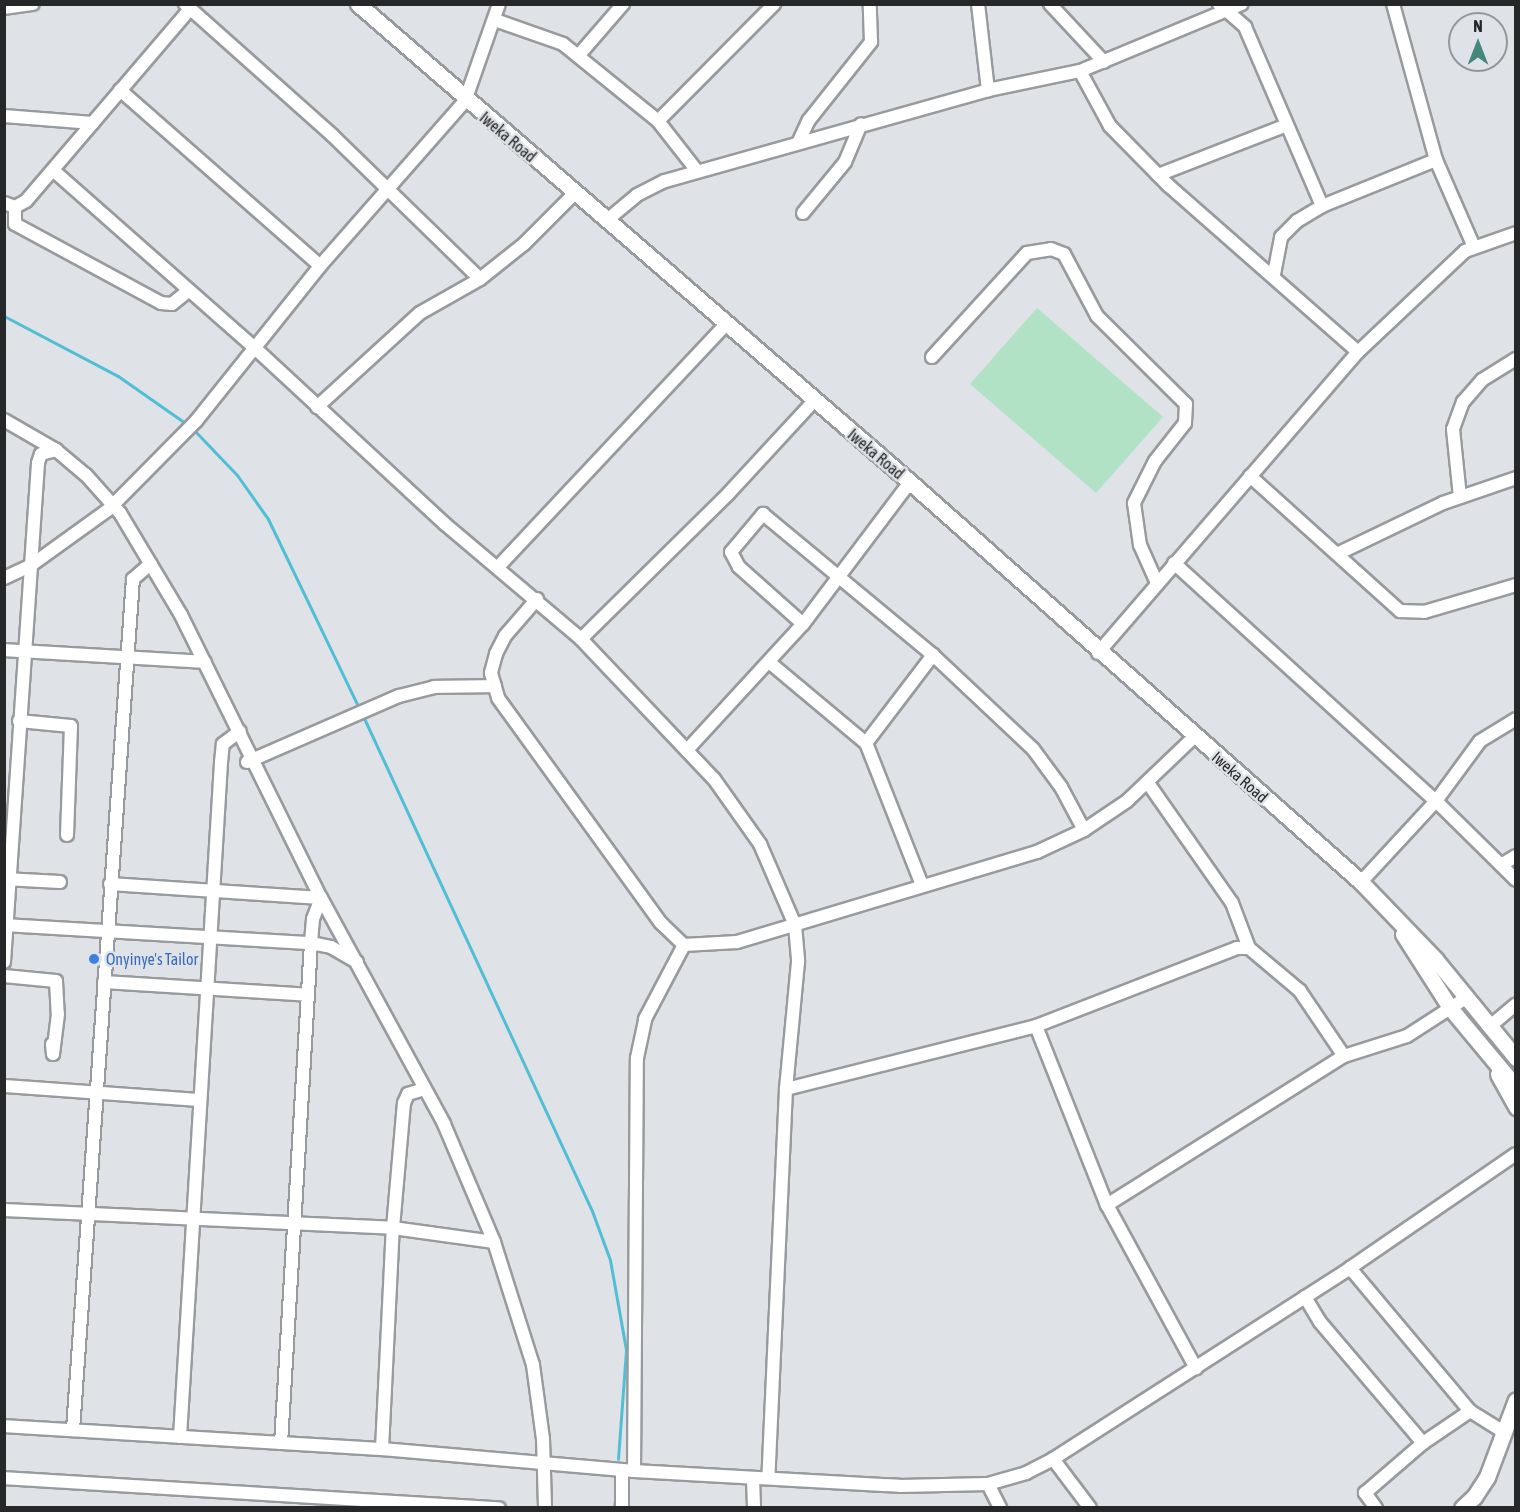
<!DOCTYPE html>
<style>
body{margin:0}
#map{position:relative;width:1520px;height:1512px;overflow:hidden;background:#dfe2e6;font-family:"Asap Condensed",sans-serif}
div>[style]{position:absolute}
.green>*{inset:0;background:#b1e2c5}
.stream>*{height:3px;margin:-1.5px;padding:0 1.5px;transform-origin:1.5px;border-radius:1.5px;background:#50bfd3}
.roads{filter:drop-shadow(2px 0 #979b9e) drop-shadow(-2px 0 #979b9e) drop-shadow(0 2px #979b9e) drop-shadow(0 -2px #979b9e)}
.minor>*{height:12px;margin:-6px;padding:0 6px;transform-origin:6px;border-radius:6px;background:#fff}
.major>*{height:15px;margin:-7.5px;padding:0 7.5px;transform-origin:7.5px;border-radius:7.5px;background:#fff}
.dots>*{width:16px;height:16px;translate:-50% -50%;box-sizing:border-box;border:3px solid #dfe2e6;border-radius:50%}
span{translate:-50% -50%;white-space:nowrap;text-align:center;line-height:1.15;-webkit-text-stroke:5px #dfe2e6;paint-order:stroke}
.street-label{font-size:16px;color:#262728}
.shop-label{font-size:16px;color:#366cbe}
.left{translate:0 -50%;text-align:left}
.frame{position:absolute;inset:0;border:6px solid #262728;pointer-events:none}
.north{position:absolute;left:1448px;top:12px;width:60px;height:60px;box-sizing:border-box;background:#dfe2e6;border:2px solid #95979a;border-radius:50%;rotate:0deg;font-size:16px;font-weight:700;line-height:24px;text-align:center;color:#262728}
.north::after{content:'';display:block;margin:auto;width:21px;height:27px;background:#44887c;clip-path:polygon(50% 0,100% 100%,50% 72%,0 100%)}
</style>
<div id="map">
<div class="green">
<div style="clip-path:polygon(1037px 308px,1163px 417px,1096px 493px,970px 384px)"></div>
</div>
<div class="stream">
<div style="left:4px;top:316px;width:129px;rotate:27.8deg"></div>
<div style="left:118px;top:376px;width:85px;rotate:35deg"></div>
<div style="left:193px;top:429px;width:64px;rotate:46.3deg"></div>
<div style="left:237px;top:475px;width:54px;rotate:54.8deg"></div>
<div style="left:268px;top:519px;width:212px;rotate:64.3deg"></div>
<div style="left:363px;top:716px;width:545px;rotate:65.17deg"></div>
<div style="left:592px;top:1211px;width:52px;rotate:69.8deg"></div>
<div style="left:610px;top:1260px;width:91px;rotate:79.9deg"></div>
<div style="left:626px;top:1350px;width:109px;rotate:94.2deg"></div>
<div style="left:614px;top:1508px;width:17px;rotate:-83deg"></div>
</div>
<div class="roads">
<div class="minor">
<div style="left:185px;top:4px;width:197px;rotate:41.7deg"></div>
<div style="left:332px;top:135px;width:206px;rotate:44.2deg"></div>
<div style="left:978px;top:4px;width:87px;rotate:83.4deg"></div>
<div style="left:988px;top:90px;width:94px;rotate:-11.7deg"></div>
<div style="left:1080px;top:71px;width:175px;rotate:-22.5deg"></div>
<div style="left:1050px;top:4px;width:79px;rotate:47deg"></div>
<div style="left:1219px;top:4px;width:35px;rotate:41deg"></div>
<div style="left:1245px;top:27px;width:195px;rotate:66.7deg"></div>
<div style="left:1393px;top:4px;width:162px;rotate:74.6deg"></div>
<div style="left:1436px;top:160px;width:95px;rotate:66.4deg"></div>
<div style="left:4px;top:8px;width:29px;rotate:-8deg"></div>
<div style="left:495px;top:20px;width:72px;rotate:19.4deg"></div>
<div style="left:563px;top:44px;width:122px;rotate:39deg"></div>
<div style="left:658px;top:121px;width:63px;rotate:52deg"></div>
<div style="left:578px;top:56px;width:69px;rotate:-49.1deg"></div>
<div style="left:1080px;top:71px;width:63px;rotate:61.4deg"></div>
<div style="left:1110px;top:126px;width:83px;rotate:45.5deg"></div>
<div style="left:1168px;top:185px;width:253px;rotate:41.3deg"></div>
<div style="left:120px;top:90px;width:266px;rotate:41.3deg"></div>
<div style="left:4px;top:116px;width:89px;rotate:4.5deg"></div>
<div style="left:658px;top:121px;width:165px;rotate:-45.2deg"></div>
<div style="left:799px;top:141px;width:23px;rotate:-65deg"></div>
<div style="left:809px;top:120px;width:100px;rotate:-51.5deg"></div>
<div style="left:871px;top:42px;width:38px;rotate:-92deg"></div>
<div style="left:54px;top:171px;width:271px;rotate:41.4deg"></div>
<div style="left:257px;top:350px;width:256px;rotate:42.8deg"></div>
<div style="left:445px;top:524px;width:178px;rotate:40.2deg"></div>
<div style="left:581px;top:639px;width:193px;rotate:46.5deg"></div>
<div style="left:714px;top:779px;width:80px;rotate:54.7deg"></div>
<div style="left:760px;top:844px;width:88px;rotate:66.6deg"></div>
<div style="left:795px;top:925px;width:37px;rotate:85deg"></div>
<div style="left:798px;top:962px;width:128px;rotate:95.4deg"></div>
<div style="left:786px;top:1089px;width:389px;rotate:92.6deg"></div>
<div style="left:1158px;top:175px;width:138px;rotate:-21.2deg"></div>
<div style="left:4px;top:203px;width:12px;rotate:20deg"></div>
<div style="left:15px;top:207px;width:13px;rotate:-29deg"></div>
<div style="left:26px;top:201px;width:253px;rotate:-49.5deg"></div>
<div style="left:15px;top:207px;width:17px;rotate:90deg"></div>
<div style="left:15px;top:224px;width:166px;rotate:28.4deg"></div>
<div style="left:161px;top:303px;width:11px;rotate:5deg"></div>
<div style="left:172px;top:304px;width:21px;rotate:-39deg"></div>
<div style="left:803px;top:213px;width:66px;rotate:-50.5deg"></div>
<div style="left:845px;top:162px;width:41px;rotate:-67.2deg"></div>
<div style="left:606px;top:221px;width:40px;rotate:-40deg"></div>
<div style="left:637px;top:195px;width:31px;rotate:-27deg"></div>
<div style="left:665px;top:181px;width:336px;rotate:-15.7deg"></div>
<div style="left:1274px;top:274px;width:38px;rotate:-79deg"></div>
<div style="left:1281px;top:237px;width:23px;rotate:-45deg"></div>
<div style="left:1297px;top:221px;width:29px;rotate:-31deg"></div>
<div style="left:1322px;top:206px;width:123px;rotate:-22deg"></div>
<div style="left:932px;top:357px;width:141px;rotate:-47.6deg"></div>
<div style="left:1027px;top:253px;width:24px;rotate:-9deg"></div>
<div style="left:1051px;top:249px;width:14px;rotate:21deg"></div>
<div style="left:1064px;top:254px;width:70px;rotate:62deg"></div>
<div style="left:1097px;top:316px;width:125px;rotate:44.7deg"></div>
<div style="left:1186px;top:404px;width:19px;rotate:93deg"></div>
<div style="left:1185px;top:423px;width:48px;rotate:128.3deg"></div>
<div style="left:1155px;top:461px;width:47px;rotate:116.6deg"></div>
<div style="left:1134px;top:503px;width:42px;rotate:81.9deg"></div>
<div style="left:1140px;top:545px;width:42px;rotate:65.9deg"></div>
<div style="left:317px;top:407px;width:139px;rotate:-42.4deg"></div>
<div style="left:420px;top:313px;width:69px;rotate:-29.5deg"></div>
<div style="left:480px;top:279px;width:56px;rotate:-38.5deg"></div>
<div style="left:524px;top:244px;width:72px;rotate:-45deg"></div>
<div style="left:4px;top:420px;width:60px;rotate:30deg"></div>
<div style="left:56px;top:450px;width:39px;rotate:40deg"></div>
<div style="left:86px;top:475px;width:51px;rotate:48.2deg"></div>
<div style="left:120px;top:513px;width:119px;rotate:59.1deg"></div>
<div style="left:181px;top:615px;width:316px;rotate:63.7deg"></div>
<div style="left:321px;top:898px;width:257px;rotate:61.4deg"></div>
<div style="left:444px;top:1124px;width:128px;rotate:67deg"></div>
<div style="left:494px;top:1242px;width:129px;rotate:72.4deg"></div>
<div style="left:533px;top:1365px;width:75px;rotate:82.3deg"></div>
<div style="left:543px;top:1439px;width:69px;rotate:88.3deg"></div>
<div style="left:1250px;top:476px;width:202px;rotate:42deg"></div>
<div style="left:1400px;top:611px;width:24px;rotate:2deg"></div>
<div style="left:1424px;top:612px;width:96px;rotate:-16.4deg"></div>
<div style="left:1460px;top:497px;width:68px;rotate:-95.9deg"></div>
<div style="left:1453px;top:429px;width:29px;rotate:-70deg"></div>
<div style="left:1463px;top:402px;width:29px;rotate:-49deg"></div>
<div style="left:1482px;top:380px;width:40px;rotate:-32deg"></div>
<div style="left:1337px;top:554px;width:118px;rotate:-25.7deg"></div>
<div style="left:1443px;top:503px;width:77px;rotate:-18.9deg"></div>
<div style="left:1174px;top:563px;width:354px;rotate:42.3deg"></div>
<div style="left:1436px;top:801px;width:112px;rotate:44.6deg"></div>
<div style="left:498px;top:567px;width:332px;rotate:-46.8deg"></div>
<div style="left:4px;top:578px;width:29px;rotate:-25deg"></div>
<div style="left:30px;top:566px;width:97px;rotate:-35.8deg"></div>
<div style="left:109px;top:509px;width:124px;rotate:-45.3deg"></div>
<div style="left:196px;top:421px;width:198px;rotate:-51.3deg"></div>
<div style="left:320px;top:266px;width:220px;rotate:-48.7deg"></div>
<div style="left:465px;top:101px;width:103px;rotate:-70.7deg"></div>
<div style="left:537px;top:599px;width:49px;rotate:130.9deg"></div>
<div style="left:505px;top:636px;width:20px;rotate:117deg"></div>
<div style="left:496px;top:654px;width:20px;rotate:105deg"></div>
<div style="left:491px;top:673px;width:26px;rotate:74deg"></div>
<div style="left:498px;top:698px;width:278px;rotate:54.1deg"></div>
<div style="left:661px;top:923px;width:32px;rotate:44deg"></div>
<div style="left:684px;top:945px;width:53px;rotate:-3.2deg"></div>
<div style="left:737px;top:942px;width:313px;rotate:-16.7deg"></div>
<div style="left:1037px;top:852px;width:52px;rotate:-25.1deg"></div>
<div style="left:1084px;top:830px;width:52px;rotate:-34deg"></div>
<div style="left:1127px;top:801px;width:93px;rotate:-43.7deg"></div>
<div style="left:803px;top:624px;width:86px;rotate:-138.3deg"></div>
<div style="left:739px;top:567px;width:17px;rotate:-118deg"></div>
<div style="left:731px;top:552px;width:50px;rotate:-49.9deg"></div>
<div style="left:763px;top:514px;width:221px;rotate:39.7deg"></div>
<div style="left:933px;top:655px;width:137px;rotate:43.2deg"></div>
<div style="left:1033px;top:749px;width:47px;rotate:53.6deg"></div>
<div style="left:1061px;top:787px;width:49px;rotate:61.9deg"></div>
<div style="left:581px;top:639px;width:208px;rotate:-44.6deg"></div>
<div style="left:729px;top:493px;width:124px;rotate:-47.3deg"></div>
<div style="left:4px;top:650px;width:201px;rotate:3.4deg"></div>
<div style="left:1098px;top:653px;width:398px;rotate:-49.2deg"></div>
<div style="left:1358px;top:352px;width:147px;rotate:-43.3deg"></div>
<div style="left:1465px;top:251px;width:54px;rotate:-19.4deg"></div>
<div style="left:769px;top:662px;width:126px;rotate:39.9deg"></div>
<div style="left:19px;top:721px;width:52px;rotate:5.5deg"></div>
<div style="left:71px;top:726px;width:109px;rotate:92.1deg"></div>
<div style="left:687px;top:750px;width:171px;rotate:-47.4deg"></div>
<div style="left:803px;top:624px;width:178px;rotate:-53deg"></div>
<div style="left:247px;top:762px;width:166px;rotate:-23.5deg"></div>
<div style="left:399px;top:696px;width:36px;rotate:-14deg"></div>
<div style="left:434px;top:687px;width:61px;rotate:-0.9deg"></div>
<div style="left:1148px;top:783px;width:146px;rotate:55deg"></div>
<div style="left:1232px;top:903px;width:48px;rotate:69.3deg"></div>
<div style="left:1501px;top:865px;width:17px;rotate:-31deg"></div>
<div style="left:4px;top:879px;width:56px;rotate:3.1deg"></div>
<div style="left:1361px;top:882px;width:110px;rotate:-47.2deg"></div>
<div style="left:1436px;top:801px;width:74px;rotate:-53.7deg"></div>
<div style="left:1480px;top:741px;width:42px;rotate:-31.4deg"></div>
<div style="left:110px;top:884px;width:211px;rotate:3.8deg"></div>
<div style="left:321px;top:898px;width:22px;rotate:111deg"></div>
<div style="left:313px;top:919px;width:24px;rotate:95deg"></div>
<div style="left:311px;top:943px;width:501px;rotate:93.43deg"></div>
<div style="left:922px;top:885px;width:153px;rotate:-111.5deg"></div>
<div style="left:866px;top:743px;width:111px;rotate:-52.7deg"></div>
<div style="left:4px;top:925px;width:308px;rotate:3.4deg"></div>
<div style="left:311px;top:943px;width:20px;rotate:11deg"></div>
<div style="left:331px;top:947px;width:30px;rotate:30deg"></div>
<div style="left:4px;top:962px;width:500px;rotate:-86.1deg"></div>
<div style="left:38px;top:463px;width:9px;rotate:-72deg"></div>
<div style="left:41px;top:454px;width:16px;rotate:-15deg"></div>
<div style="left:4px;top:976px;width:52px;rotate:5.5deg"></div>
<div style="left:56px;top:981px;width:33px;rotate:87deg"></div>
<div style="left:58px;top:1014px;width:40px;rotate:97.1deg"></div>
<div style="left:53px;top:1054px;width:10px;rotate:-96deg"></div>
<div style="left:104px;top:982px;width:204px;rotate:3.6deg"></div>
<div style="left:1036px;top:1026px;width:216px;rotate:-21.2deg"></div>
<div style="left:1237px;top:948px;width:12px"></div>
<div style="left:1249px;top:948px;width:67px;rotate:40.1deg"></div>
<div style="left:1300px;top:991px;width:78px;rotate:55.9deg"></div>
<div style="left:1489px;top:1027px;width:35px;rotate:-40deg"></div>
<div style="left:4px;top:1086px;width:196px;rotate:4.1deg"></div>
<div style="left:786px;top:1089px;width:258px;rotate:-14.1deg"></div>
<div style="left:1036px;top:1026px;width:193px;rotate:68.4deg"></div>
<div style="left:1107px;top:1205px;width:186px;rotate:61.4deg"></div>
<div style="left:1107px;top:1205px;width:280px;rotate:-32.2deg"></div>
<div style="left:1344px;top:1056px;width:66px;rotate:-17.6deg"></div>
<div style="left:1407px;top:1036px;width:70px;rotate:-32.8deg"></div>
<div style="left:4px;top:1210px;width:389px;rotate:2.6deg"></div>
<div style="left:393px;top:1228px;width:102px;rotate:7.9deg"></div>
<div style="left:1350px;top:1268px;width:187px;rotate:50deg"></div>
<div style="left:1470px;top:1411px;width:40px;rotate:32deg"></div>
<div style="left:1305px;top:1297px;width:29px;rotate:59deg"></div>
<div style="left:1320px;top:1322px;width:159px;rotate:49.6deg"></div>
<div style="left:1423px;top:1443px;width:57px;rotate:-34.2deg"></div>
<div style="left:4px;top:1426px;width:379px;rotate:3.5deg"></div>
<div style="left:382px;top:1449px;width:253px;rotate:5deg"></div>
<div style="left:634px;top:1471px;width:266px;rotate:3.2deg"></div>
<div style="left:900px;top:1486px;width:88px;rotate:-1.3deg"></div>
<div style="left:988px;top:1484px;width:40px;rotate:-16deg"></div>
<div style="left:1026px;top:1473px;width:30px;rotate:-27deg"></div>
<div style="left:1053px;top:1459px;width:353px;rotate:-32.7deg"></div>
<div style="left:1350px;top:1268px;width:201px;rotate:-34.5deg"></div>
<div style="left:73px;top:1430px;width:853px;rotate:-85.97deg"></div>
<div style="left:133px;top:579px;width:23px;rotate:-41deg"></div>
<div style="left:180px;top:1437px;width:676px;rotate:-86.52deg"></div>
<div style="left:221px;top:762px;width:18px;rotate:-84deg"></div>
<div style="left:223px;top:744px;width:21px;rotate:-37deg"></div>
<div style="left:382px;top:1449px;width:221px;rotate:-87.2deg"></div>
<div style="left:393px;top:1228px;width:125px;rotate:-85deg"></div>
<div style="left:404px;top:1103px;width:10px;rotate:-66deg"></div>
<div style="left:408px;top:1094px;width:17px;rotate:-17deg"></div>
<div style="left:1053px;top:1459px;width:61px;rotate:52.9deg"></div>
<div style="left:634px;top:1471px;width:413px;rotate:-89.6deg"></div>
<div style="left:637px;top:1058px;width:40px;rotate:-78deg"></div>
<div style="left:645px;top:1019px;width:84px;rotate:-62.2deg"></div>
<div style="left:4px;top:1478px;width:496px;rotate:3.5deg"></div>
<div style="left:753px;top:1478px;width:30px;rotate:88deg"></div>
<div style="left:988px;top:1484px;width:27px;rotate:63deg"></div>
<div style="left:622px;top:1508px;width:38px;rotate:-90deg"></div>
<div style="left:1376px;top:1508px;width:19px;rotate:-126deg"></div>
<div style="left:1365px;top:1493px;width:77px;rotate:-40.8deg"></div>
</div>
<div class="major">
<div style="left:358px;top:4px;width:730px;rotate:40.89deg"></div>
<div style="left:910px;top:482px;width:603px;rotate:41.57deg"></div>
<div style="left:1361px;top:882px;width:107px;rotate:46.1deg"></div>
<div style="left:1435px;top:959px;width:128px;rotate:50.7deg"></div>
<div style="left:1403px;top:934px;width:89px;rotate:57.4deg"></div>
<div style="left:1451px;top:1009px;width:102px;rotate:50.2deg"></div>
<div style="left:1498px;top:1074px;width:38px;rotate:61deg"></div>
<div style="left:1462px;top:1508px;width:16px;rotate:-43deg"></div>
<div style="left:1474px;top:1497px;width:24px;rotate:-57deg"></div>
<div style="left:1487px;top:1477px;width:82px;rotate:-69.4deg"></div>
</div>
</div>
<div class="dots">
<div style="left:94px;top:959px;background:#3f7fe0"></div>
</div>
<div class="street-label">
<span style="left:508px;top:137px;rotate:40deg">Iweka Road</span>
<span style="left:876px;top:454px;rotate:40deg">Iweka Road</span>
<span style="left:1240px;top:777px;rotate:41deg">Iweka Road</span>
</div>
<div class="shop-label">
<span class="left" style="left:106px;top:959px">Onyinye's Tailor</span>
</div>
<div class="frame"></div>
<div class="north">N</div>
</div>
